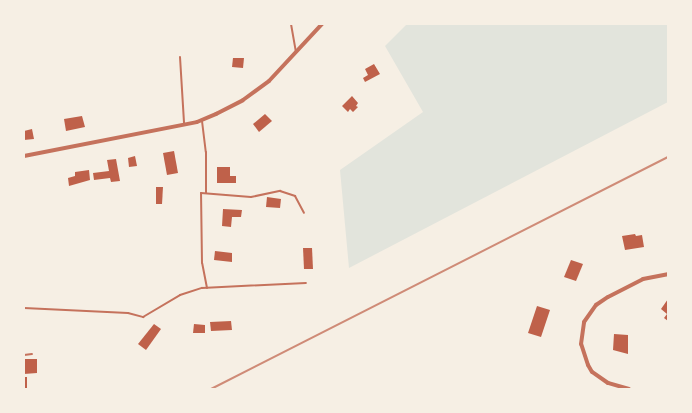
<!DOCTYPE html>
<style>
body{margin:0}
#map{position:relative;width:692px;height:413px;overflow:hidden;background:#f6efe4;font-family:Arial,sans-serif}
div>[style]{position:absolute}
.green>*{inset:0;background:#e2e4dc}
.building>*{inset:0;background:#bf614a}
.service>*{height:2px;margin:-1px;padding:0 1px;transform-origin:1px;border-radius:1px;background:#c5725c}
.minor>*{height:4px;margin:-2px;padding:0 2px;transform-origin:2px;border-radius:2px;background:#c5725c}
.rail>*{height:2px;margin:-1px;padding:0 1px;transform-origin:1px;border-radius:1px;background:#cf8b77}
span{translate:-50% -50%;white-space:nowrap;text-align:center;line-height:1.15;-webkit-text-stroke:3px #f6efe4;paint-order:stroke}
.frame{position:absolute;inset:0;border:25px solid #f6efe4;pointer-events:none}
</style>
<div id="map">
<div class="green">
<div style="clip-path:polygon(407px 24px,668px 24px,668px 102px,349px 268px,340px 170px,423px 112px,385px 46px)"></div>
</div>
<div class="building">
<div style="clip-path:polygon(233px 58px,244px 58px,243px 68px,232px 67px)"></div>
<div style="clip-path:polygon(374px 64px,380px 74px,365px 82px,363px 78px,368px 75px,365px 69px)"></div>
<div style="clip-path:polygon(352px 96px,358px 103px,356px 106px,358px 107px,353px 112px,350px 109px,348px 112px,342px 106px)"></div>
<div style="clip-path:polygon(265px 114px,272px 121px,259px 132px,253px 124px)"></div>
<div style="clip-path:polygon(82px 116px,85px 127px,66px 131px,64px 119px)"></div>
<div style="clip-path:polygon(32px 129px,34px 139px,24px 140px,24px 131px)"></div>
<div style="clip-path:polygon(174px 151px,178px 173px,167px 175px,163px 153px)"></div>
<div style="clip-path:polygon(135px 156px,137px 166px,129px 167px,128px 158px)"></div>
<div style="clip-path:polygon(116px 159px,120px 181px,111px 182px,110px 178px,94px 180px,93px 173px,109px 171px,107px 160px)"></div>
<div style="clip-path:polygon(217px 167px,230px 167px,230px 176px,236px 176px,236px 183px,217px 183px)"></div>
<div style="clip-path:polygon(89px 170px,90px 180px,69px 186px,68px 178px,75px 176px,75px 172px)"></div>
<div style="clip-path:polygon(156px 187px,163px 187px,162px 204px,156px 204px)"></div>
<div style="clip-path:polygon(267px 197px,281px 199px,280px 208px,266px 207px)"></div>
<div style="clip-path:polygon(223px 209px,242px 210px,241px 217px,232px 217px,231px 227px,222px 226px)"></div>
<div style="clip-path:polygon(635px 234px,636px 236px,642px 235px,644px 247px,625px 250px,622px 236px)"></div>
<div style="clip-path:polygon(303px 248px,312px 248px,313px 269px,304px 269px)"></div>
<div style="clip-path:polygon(215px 251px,232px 253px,232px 262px,214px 260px)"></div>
<div style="clip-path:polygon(571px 260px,583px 264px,576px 281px,564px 277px)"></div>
<div style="clip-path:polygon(668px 299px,668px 321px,664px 318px,667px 314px,661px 309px)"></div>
<div style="clip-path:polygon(537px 306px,550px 310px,541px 337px,528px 333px)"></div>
<div style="clip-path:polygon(231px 321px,232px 330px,211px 331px,210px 322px)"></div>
<div style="clip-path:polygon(154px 324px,161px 329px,146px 350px,138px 344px)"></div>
<div style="clip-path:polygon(194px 324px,205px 325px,205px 333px,193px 333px)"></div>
<div style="clip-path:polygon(614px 334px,628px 335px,628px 354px,613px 350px)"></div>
<div style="clip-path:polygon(24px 359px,37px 359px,37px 373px,24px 374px)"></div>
<div style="clip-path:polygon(24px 377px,27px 377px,27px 389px,24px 389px)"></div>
</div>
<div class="service">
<div style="left:291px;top:24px;width:27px;rotate:80deg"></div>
<div style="left:180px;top:57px;width:66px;rotate:86.5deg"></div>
<div style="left:202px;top:121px;width:31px;rotate:83deg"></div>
<div style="left:206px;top:152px;width:41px;rotate:90deg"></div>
<div style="left:207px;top:288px;width:25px;rotate:-101deg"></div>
<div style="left:202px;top:263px;width:70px;rotate:-90.8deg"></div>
<div style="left:201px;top:193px;width:50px;rotate:4.6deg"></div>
<div style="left:251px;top:197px;width:30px;rotate:-12deg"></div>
<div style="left:280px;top:191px;width:16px;rotate:18deg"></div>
<div style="left:295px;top:196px;width:19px;rotate:62deg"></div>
<div style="left:24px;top:308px;width:104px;rotate:2.8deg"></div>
<div style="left:128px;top:313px;width:16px;rotate:15deg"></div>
<div style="left:143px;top:317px;width:43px;rotate:-30.7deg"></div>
<div style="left:180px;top:295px;width:23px;rotate:-18deg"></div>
<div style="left:202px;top:288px;width:104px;rotate:-2.8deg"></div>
<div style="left:24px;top:355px;width:8px;rotate:-7deg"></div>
</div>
<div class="minor">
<div style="left:24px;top:156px;width:176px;rotate:-11.1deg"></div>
<div style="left:197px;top:122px;width:21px;rotate:-23deg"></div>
<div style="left:216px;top:114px;width:30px;rotate:-27deg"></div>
<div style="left:243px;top:100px;width:32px;rotate:-36deg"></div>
<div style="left:269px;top:81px;width:78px;rotate:-47.1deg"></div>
<div style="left:629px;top:389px;width:22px;rotate:-164deg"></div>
<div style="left:608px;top:383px;width:19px;rotate:-145deg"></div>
<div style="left:592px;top:372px;width:8px;rotate:-120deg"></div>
<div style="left:588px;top:365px;width:22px;rotate:-108deg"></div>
<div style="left:581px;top:344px;width:22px;rotate:-82deg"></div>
<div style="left:584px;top:322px;width:21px;rotate:-55deg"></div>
<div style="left:596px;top:305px;width:14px;rotate:-34deg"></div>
<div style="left:608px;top:297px;width:39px;rotate:-27deg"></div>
<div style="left:643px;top:279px;width:25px;rotate:-11deg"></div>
</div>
<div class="rail">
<div style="left:211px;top:389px;width:513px;rotate:-26.92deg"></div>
</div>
<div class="frame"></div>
</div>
